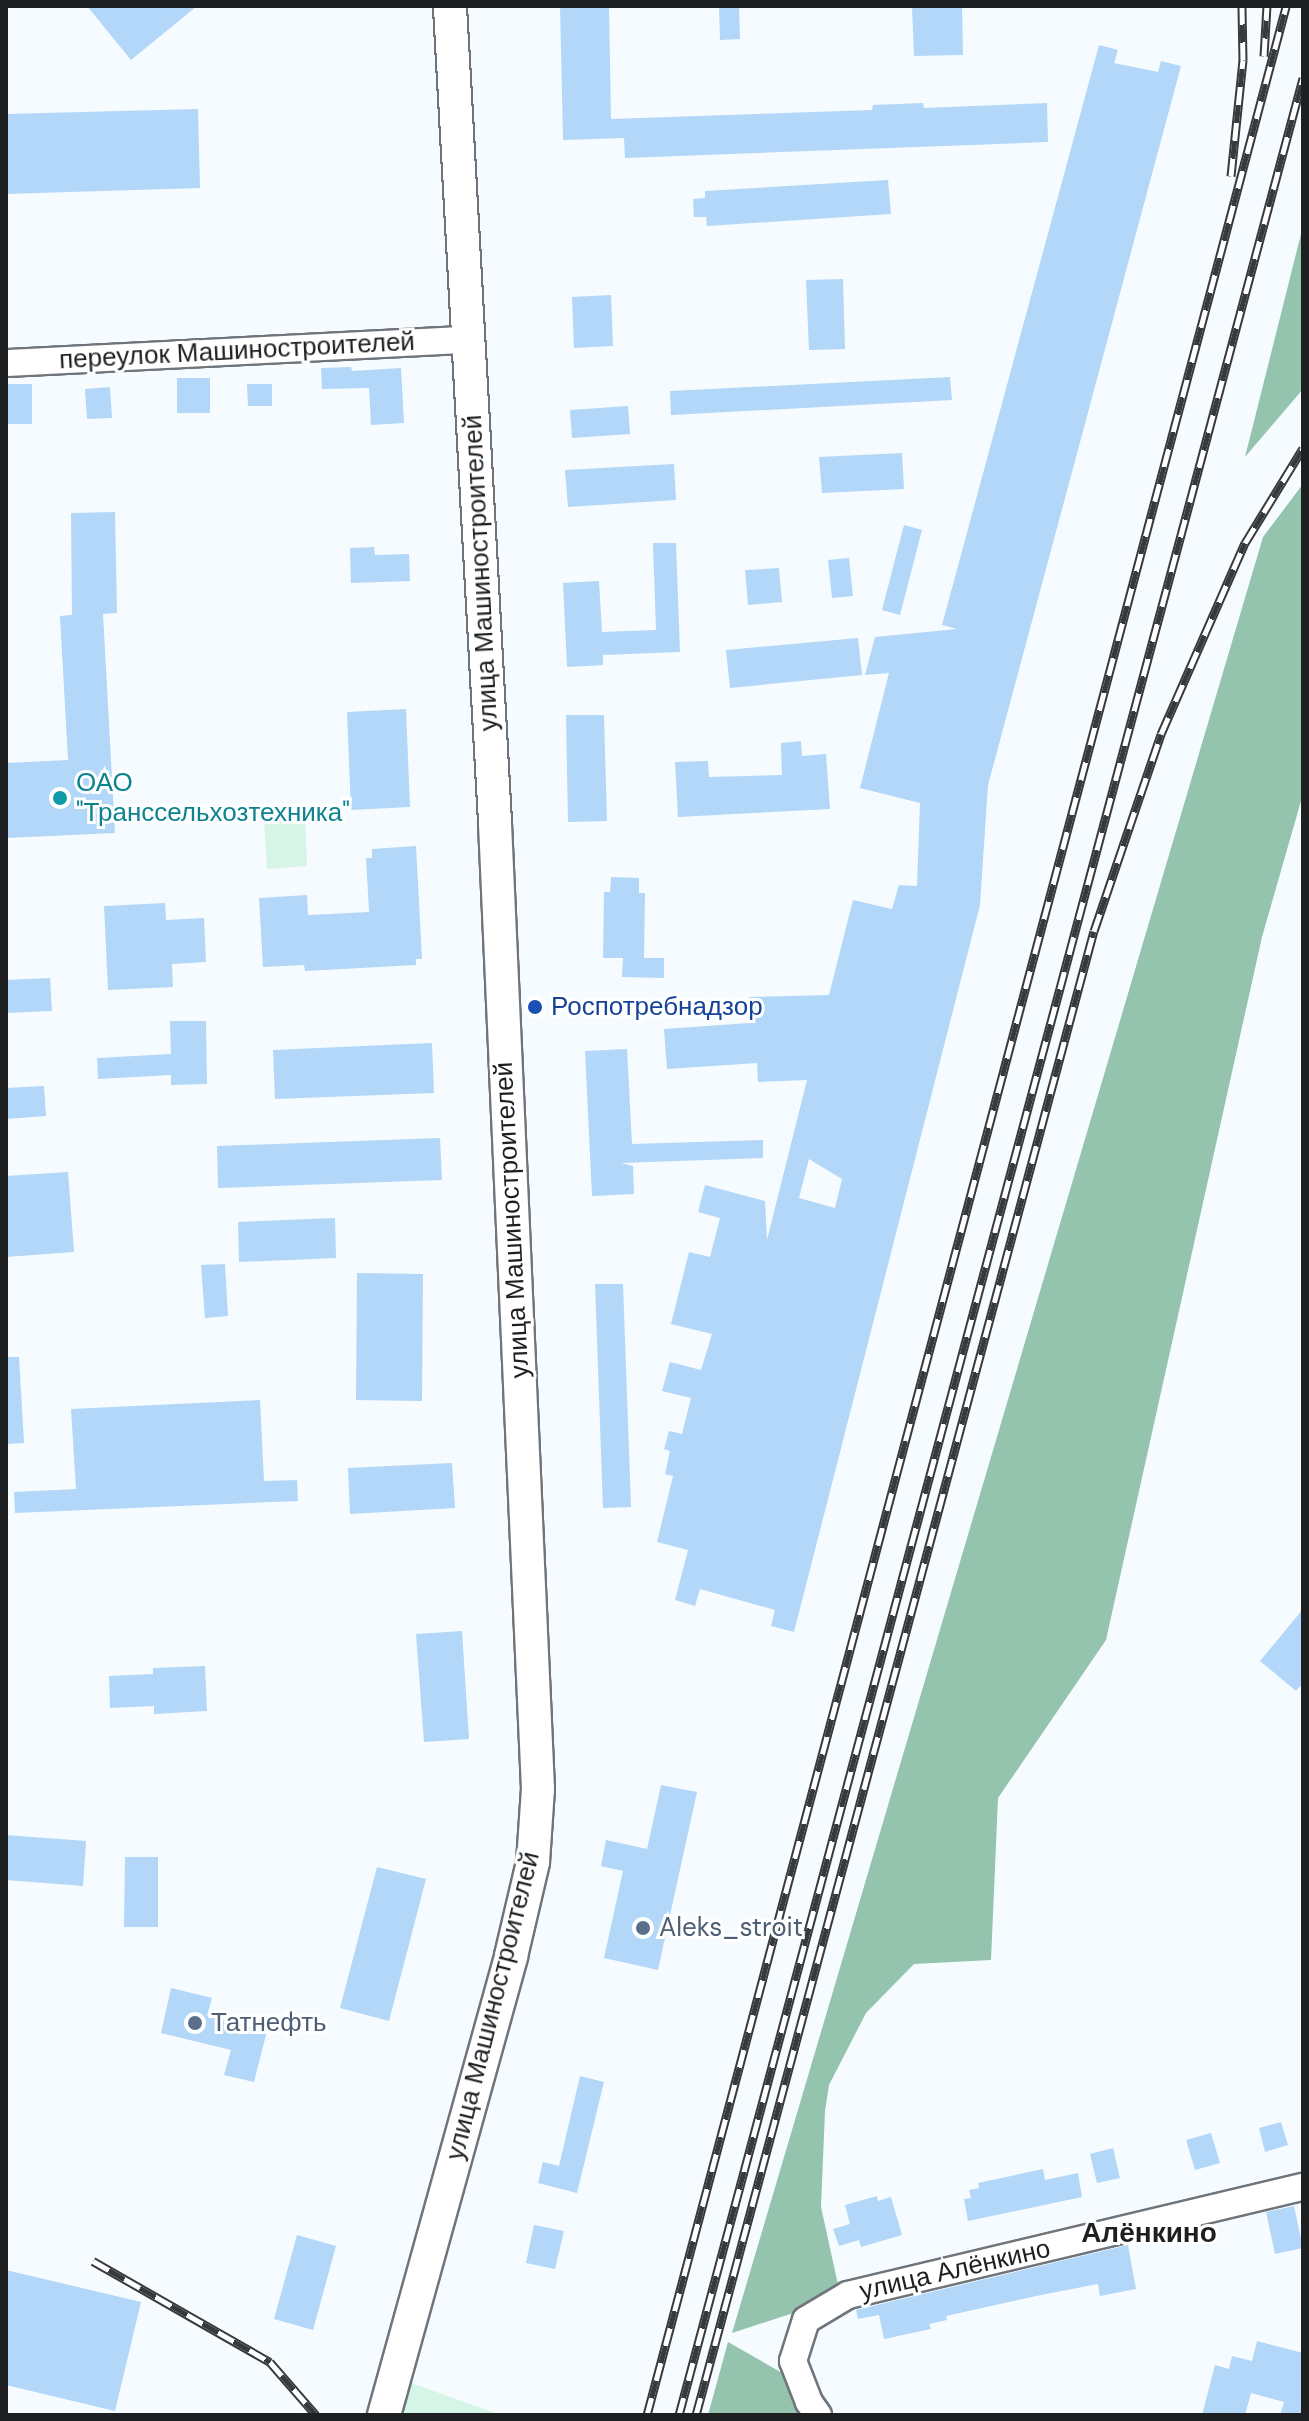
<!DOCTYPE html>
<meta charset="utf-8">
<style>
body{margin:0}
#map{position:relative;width:1309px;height:2421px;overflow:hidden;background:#f6fbff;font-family:"DM Sans",sans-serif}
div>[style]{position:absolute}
.green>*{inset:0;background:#d7f5e6}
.forest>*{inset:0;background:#94c4ad}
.building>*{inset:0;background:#b2d7f8}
.roads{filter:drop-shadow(2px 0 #6f757a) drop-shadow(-2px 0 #6f757a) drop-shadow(0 2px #6f757a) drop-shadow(0 -2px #6f757a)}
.minor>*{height:26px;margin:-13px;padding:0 13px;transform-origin:13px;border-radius:13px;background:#fff}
.major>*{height:32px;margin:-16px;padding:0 16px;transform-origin:16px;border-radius:16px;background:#fff}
.rail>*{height:9px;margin-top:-4.5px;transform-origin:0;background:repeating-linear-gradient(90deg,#fff 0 18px,#37393c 0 36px);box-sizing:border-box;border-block:2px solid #37393c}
.dots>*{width:22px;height:22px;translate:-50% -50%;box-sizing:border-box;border:4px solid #fff;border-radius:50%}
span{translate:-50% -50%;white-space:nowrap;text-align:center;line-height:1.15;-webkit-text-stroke:6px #fff;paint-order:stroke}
.street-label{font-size:26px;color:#1d1f21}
.culture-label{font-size:26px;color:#0d838f}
.left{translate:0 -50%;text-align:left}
.transit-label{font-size:26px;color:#164399}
.service-label{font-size:26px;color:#4e5e75}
.neighbourhood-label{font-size:28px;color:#1d1f21;font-weight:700}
.frame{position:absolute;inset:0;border:8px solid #1d1f21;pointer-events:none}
</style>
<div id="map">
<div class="green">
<div style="clip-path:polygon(305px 818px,307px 866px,267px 869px,264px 820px)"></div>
<div style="clip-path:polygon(409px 2382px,500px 2415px,400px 2415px)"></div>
</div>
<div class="forest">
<div style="clip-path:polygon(1303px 226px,1303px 389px,1245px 457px)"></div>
<div style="clip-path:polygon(1303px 484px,1303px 794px,1262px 937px,1106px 1640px,998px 1798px,991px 1960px,914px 1964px,866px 2013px,829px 2085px,825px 2111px,821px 2207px,839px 2289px,815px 2306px,732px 2333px,1263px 537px)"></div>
<div style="clip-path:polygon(728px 2342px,784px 2374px,813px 2415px,708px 2415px)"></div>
</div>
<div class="building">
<div style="clip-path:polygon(87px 6px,197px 6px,131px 60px)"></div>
<div style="clip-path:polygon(560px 6px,609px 6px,611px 119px,872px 110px,873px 105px,923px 103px,924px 108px,1047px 103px,1048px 142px,625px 158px,624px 138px,563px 140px)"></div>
<div style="clip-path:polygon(719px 6px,739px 6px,740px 39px,720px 40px)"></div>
<div style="clip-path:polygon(912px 6px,962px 6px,963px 55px,914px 56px)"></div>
<div style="clip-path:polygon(evenodd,1099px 45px,1118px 50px,1114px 63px,1158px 72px,1161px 61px,1181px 66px,988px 785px,980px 905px,794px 1632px,771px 1626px,775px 1610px,700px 1589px,695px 1606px,675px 1600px,688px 1550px,657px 1542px,673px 1476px,665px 1474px,670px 1451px,664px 1449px,669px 1431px,682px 1434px,691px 1398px,662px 1391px,670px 1362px,701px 1370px,712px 1334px,671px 1324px,689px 1252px,710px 1257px,720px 1218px,698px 1212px,705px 1185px,765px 1201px,767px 1240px,807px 1080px,758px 1082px,757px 1063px,667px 1069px,664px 1029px,750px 1023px,749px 997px,829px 995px,853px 900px,892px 909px,899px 885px,917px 886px,920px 803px,860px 788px,889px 673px,865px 675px,875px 637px,957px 629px,942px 625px,1099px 45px,809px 1159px,842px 1179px,835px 1208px,799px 1198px,809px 1159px)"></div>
<div style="clip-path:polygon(198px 109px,200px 188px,6px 194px,6px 114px)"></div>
<div style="clip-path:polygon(888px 180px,891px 214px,707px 226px,706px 217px,694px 217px,693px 199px,705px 198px,705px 191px)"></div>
<div style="clip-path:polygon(843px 279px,845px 349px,809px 350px,806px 280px)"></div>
<div style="clip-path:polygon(611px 295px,613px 346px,574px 348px,572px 297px)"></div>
<div style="clip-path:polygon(351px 367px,352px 371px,401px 368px,404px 423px,371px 425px,369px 388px,322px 389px,321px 368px)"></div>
<div style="clip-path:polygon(950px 377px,952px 400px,671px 415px,670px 391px)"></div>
<div style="clip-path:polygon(177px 378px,210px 378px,210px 413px,177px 413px)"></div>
<div style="clip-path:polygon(6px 384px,32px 384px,32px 424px,6px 424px)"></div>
<div style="clip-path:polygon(247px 384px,272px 384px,272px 406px,248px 406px)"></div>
<div style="clip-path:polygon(110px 387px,112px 418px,87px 419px,85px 389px)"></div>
<div style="clip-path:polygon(628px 406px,630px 434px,572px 438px,570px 410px)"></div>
<div style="clip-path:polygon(902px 453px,904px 489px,822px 493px,819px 457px)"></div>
<div style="clip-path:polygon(674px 464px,676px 500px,568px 507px,565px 470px)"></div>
<div style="clip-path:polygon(115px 512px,117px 613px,103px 614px,115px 833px,6px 838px,6px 763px,68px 760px,60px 616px,72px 615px,71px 513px)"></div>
<div style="clip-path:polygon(904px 525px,922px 530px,900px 615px,882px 610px)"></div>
<div style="clip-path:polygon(653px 543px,676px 543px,680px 652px,603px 655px,603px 665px,567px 667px,563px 583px,599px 581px,602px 632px,656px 630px)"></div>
<div style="clip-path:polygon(374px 547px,375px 555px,409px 554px,410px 581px,351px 583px,350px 548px)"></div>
<div style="clip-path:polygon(849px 558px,853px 596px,832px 598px,828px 560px)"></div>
<div style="clip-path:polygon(779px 568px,782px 602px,748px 605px,745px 570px)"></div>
<div style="clip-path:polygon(858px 638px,862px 675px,730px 688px,726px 650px)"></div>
<div style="clip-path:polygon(406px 709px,410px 807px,351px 810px,347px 712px)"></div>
<div style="clip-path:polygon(566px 715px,604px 715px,607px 821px,568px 822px)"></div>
<div style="clip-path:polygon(801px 741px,802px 756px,826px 754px,830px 809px,678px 817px,675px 762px,708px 761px,709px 777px,782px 775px,781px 743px)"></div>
<div style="clip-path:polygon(416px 846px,422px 959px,416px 959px,416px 965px,305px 971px,304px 965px,263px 967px,259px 898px,307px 895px,308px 915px,369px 912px,366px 858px,372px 858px,372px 849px)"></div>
<div style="clip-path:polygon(611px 877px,639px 878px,639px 893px,645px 893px,644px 958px,664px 958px,664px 978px,622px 977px,623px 958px,603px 958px,604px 892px,610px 892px)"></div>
<div style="clip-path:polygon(165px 903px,166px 920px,204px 918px,206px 962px,172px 964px,173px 987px,108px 990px,104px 906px)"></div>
<div style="clip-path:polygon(50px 978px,52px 1011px,6px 1013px,6px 980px)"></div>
<div style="clip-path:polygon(170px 1021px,206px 1021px,207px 1084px,171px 1085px,171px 1075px,98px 1079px,97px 1058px,171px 1054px)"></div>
<div style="clip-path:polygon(432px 1043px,434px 1093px,275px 1099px,273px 1050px)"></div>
<div style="clip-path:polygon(627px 1049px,632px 1144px,763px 1140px,763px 1158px,621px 1163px,633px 1166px,634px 1194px,592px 1196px,585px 1051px)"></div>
<div style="clip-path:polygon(44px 1086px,46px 1116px,6px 1119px,6px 1088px)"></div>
<div style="clip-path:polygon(440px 1138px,442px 1180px,218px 1188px,217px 1146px)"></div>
<div style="clip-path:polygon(68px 1172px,74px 1252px,6px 1257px,6px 1176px)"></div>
<div style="clip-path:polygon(335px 1218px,336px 1258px,239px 1262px,238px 1222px)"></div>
<div style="clip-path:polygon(225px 1264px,228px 1316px,205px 1318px,201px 1265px)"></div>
<div style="clip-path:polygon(357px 1273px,423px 1274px,422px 1401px,356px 1400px)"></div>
<div style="clip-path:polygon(595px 1284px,623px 1284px,631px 1507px,603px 1508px)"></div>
<div style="clip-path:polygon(6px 1357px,19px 1357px,24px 1443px,6px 1444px)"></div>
<div style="clip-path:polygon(260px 1400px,264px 1481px,297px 1480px,298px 1501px,15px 1513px,14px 1492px,76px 1489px,71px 1409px)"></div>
<div style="clip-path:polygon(452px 1463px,455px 1508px,350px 1514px,348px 1468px)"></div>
<div style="clip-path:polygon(1303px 1609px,1303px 1683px,1296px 1691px,1260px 1661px)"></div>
<div style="clip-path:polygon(462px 1631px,469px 1739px,424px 1742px,416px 1634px)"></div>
<div style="clip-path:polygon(205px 1666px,207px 1711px,154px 1714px,154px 1706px,110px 1708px,109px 1676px,153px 1674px,153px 1668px)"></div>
<div style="clip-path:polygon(661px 1785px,697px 1792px,658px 1970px,604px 1958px,623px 1871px,601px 1866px,606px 1840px,647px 1849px)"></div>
<div style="clip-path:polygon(6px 1835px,86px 1841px,83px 1886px,6px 1880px)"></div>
<div style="clip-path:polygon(125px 1857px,158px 1857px,158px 1927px,124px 1927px)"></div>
<div style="clip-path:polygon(377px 1867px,426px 1879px,389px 2021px,340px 2008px)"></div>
<div style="clip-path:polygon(171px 1988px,212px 1998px,207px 2016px,267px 2031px,254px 2082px,224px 2075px,231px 2050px,161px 2033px)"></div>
<div style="clip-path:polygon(580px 2076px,604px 2082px,577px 2193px,538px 2183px,543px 2162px,559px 2166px)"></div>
<div style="clip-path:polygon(1281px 2122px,1288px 2145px,1265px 2152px,1259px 2128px)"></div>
<div style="clip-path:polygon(1211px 2133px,1220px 2163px,1195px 2170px,1186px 2140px)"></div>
<div style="clip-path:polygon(1113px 2148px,1120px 2178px,1097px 2183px,1090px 2154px)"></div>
<div style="clip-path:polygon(1043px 2169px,1045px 2180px,1078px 2173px,1082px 2197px,968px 2221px,964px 2199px,971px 2198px,969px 2190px,979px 2188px,978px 2183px)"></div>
<div style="clip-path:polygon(877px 2196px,878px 2201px,891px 2197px,902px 2235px,861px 2247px,859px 2240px,839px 2246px,833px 2229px,850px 2224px,845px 2205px)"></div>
<div style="clip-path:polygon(1294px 2206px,1303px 2248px,1275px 2254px,1266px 2212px)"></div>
<div style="clip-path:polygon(534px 2225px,564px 2231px,555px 2269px,526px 2263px)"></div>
<div style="clip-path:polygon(297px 2235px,336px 2246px,313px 2330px,274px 2319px)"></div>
<div style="clip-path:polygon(1128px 2245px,1136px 2289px,1100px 2296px,1098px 2284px,1036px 2296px,946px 2316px,947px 2320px,929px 2324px,931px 2329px,884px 2339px,879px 2315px,858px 2319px,856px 2310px)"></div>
<div style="clip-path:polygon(6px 2270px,141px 2302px,115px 2411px,6px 2385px)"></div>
<div style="clip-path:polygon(1257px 2341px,1303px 2353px,1303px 2415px,1280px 2415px,1284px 2402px,1251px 2393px,1245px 2415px,1202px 2415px,1215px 2365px,1229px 2369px,1232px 2356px,1252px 2361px)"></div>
</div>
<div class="roads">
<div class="minor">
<div style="left:6px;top:363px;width:463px;rotate:-2.9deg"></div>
<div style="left:818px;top:2415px;width:16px;rotate:-125deg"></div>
<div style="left:809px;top:2402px;width:44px;rotate:-111.3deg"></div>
<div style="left:793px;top:2361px;width:43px;rotate:-72.4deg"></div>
<div style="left:806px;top:2320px;width:49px;rotate:-30.8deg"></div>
<div style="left:848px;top:2295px;width:468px;rotate:-13.4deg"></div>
</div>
<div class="major">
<div style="left:384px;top:2415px;width:476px;rotate:-74.5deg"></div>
<div style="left:511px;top:1956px;width:97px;rotate:-76.8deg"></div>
<div style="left:533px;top:1862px;width:73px;rotate:-86.1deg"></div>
<div style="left:538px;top:1789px;width:968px;rotate:-92.55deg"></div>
<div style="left:495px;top:822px;width:817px;rotate:-93.16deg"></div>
</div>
</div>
<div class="rail">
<div style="left:1264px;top:56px;width:50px;rotate:-86.6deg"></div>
<div style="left:1231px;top:176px;width:117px;rotate:-84.1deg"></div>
<div style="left:1243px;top:60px;width:54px;rotate:-91.1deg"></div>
<div style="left:93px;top:2261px;width:204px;rotate:29.7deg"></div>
<div style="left:270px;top:2362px;width:70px;rotate:49deg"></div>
<div style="left:647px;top:2415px;width:2492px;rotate:-75.14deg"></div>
<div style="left:679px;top:2415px;width:2419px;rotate:-75.05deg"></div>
<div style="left:696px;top:2415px;width:1536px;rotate:-74.99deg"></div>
<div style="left:1094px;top:931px;width:208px;rotate:-71.2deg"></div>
<div style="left:1161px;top:734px;width:209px;rotate:-66.3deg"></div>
<div style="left:1245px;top:543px;width:111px;rotate:-58.6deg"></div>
</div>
<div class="dots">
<div style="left:60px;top:798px;background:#0f9aa8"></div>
<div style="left:535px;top:1007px;background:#1a4fb4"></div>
<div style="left:643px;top:1928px;background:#5c6f8a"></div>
<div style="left:195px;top:2023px;background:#5c6f8a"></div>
</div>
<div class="street-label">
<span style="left:237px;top:351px;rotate:-3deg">переулок Машиностроителей</span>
<span style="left:481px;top:573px;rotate:-93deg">улица Машиностроителей</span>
<span style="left:512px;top:1220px;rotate:-93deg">улица Машиностроителей</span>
<span style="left:493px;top:2006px;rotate:-76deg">улица Машиностроителей</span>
<span style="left:955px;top:2270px;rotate:-13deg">улица Алёнкино</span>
</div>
<div class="culture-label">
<span class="left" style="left:76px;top:798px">ОАО<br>"Транссельхозтехника"</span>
</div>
<div class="transit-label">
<span class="left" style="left:551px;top:1007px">Роспотребнадзор</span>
</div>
<div class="service-label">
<span class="left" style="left:659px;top:1928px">Aleks_stroit</span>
<span class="left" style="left:211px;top:2023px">Татнефть</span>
</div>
<div class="neighbourhood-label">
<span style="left:1149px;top:2233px">Алёнкино</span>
</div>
<div class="frame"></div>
</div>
